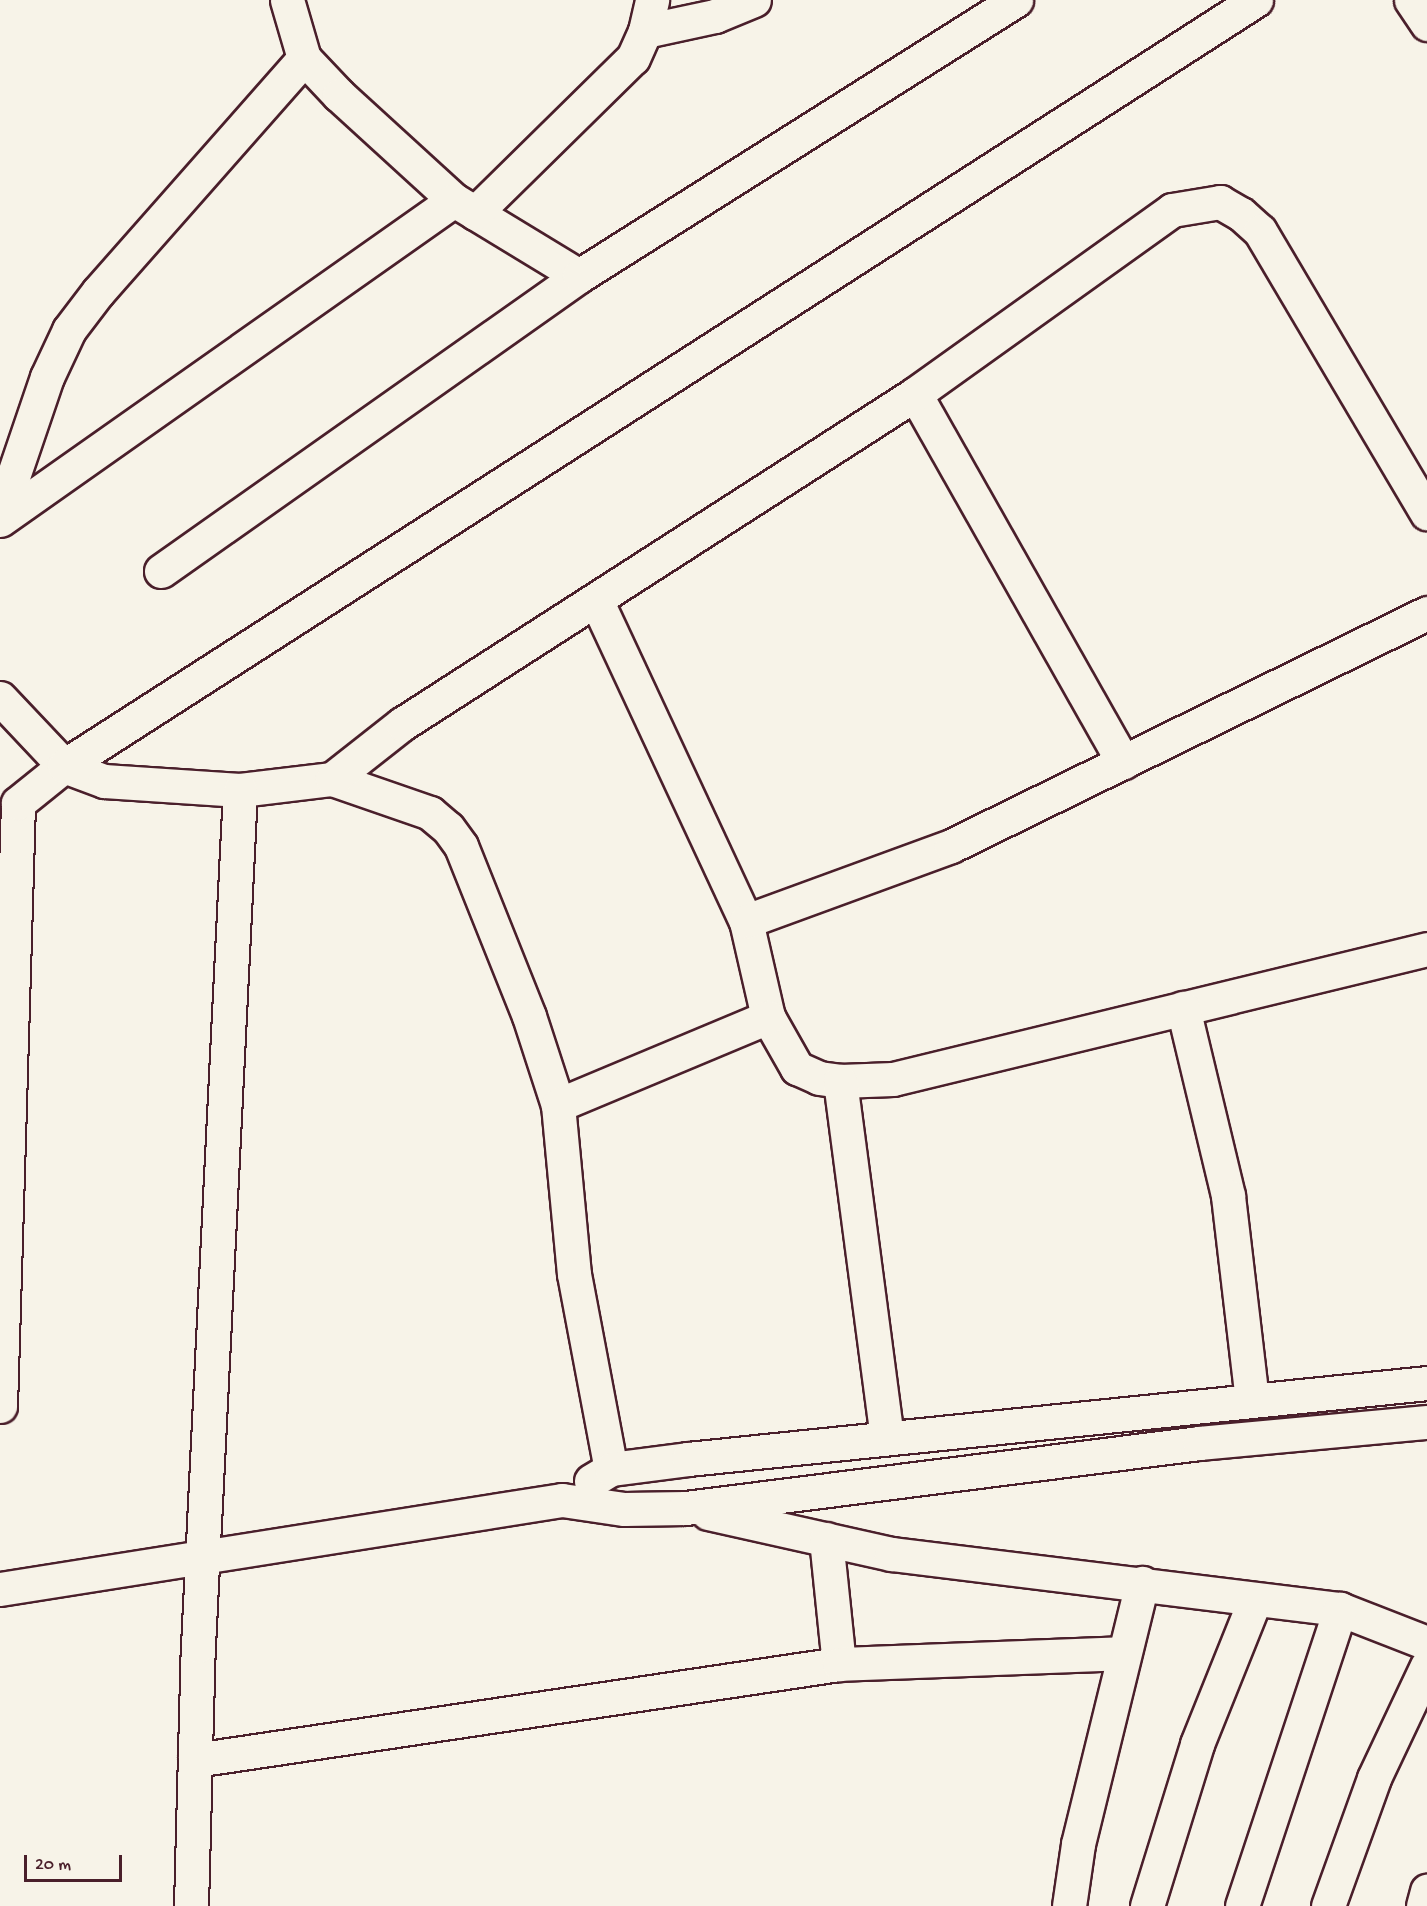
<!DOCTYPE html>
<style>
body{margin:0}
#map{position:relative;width:1427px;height:1906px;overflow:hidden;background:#f7f3e8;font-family:"Gochi Hand",sans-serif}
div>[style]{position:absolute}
.roads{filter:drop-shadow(2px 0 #4a1f2b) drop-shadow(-2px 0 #4a1f2b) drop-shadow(0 2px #4a1f2b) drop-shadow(0 -2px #4a1f2b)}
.minor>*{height:33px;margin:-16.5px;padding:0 16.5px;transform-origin:16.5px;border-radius:16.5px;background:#f7f3e8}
span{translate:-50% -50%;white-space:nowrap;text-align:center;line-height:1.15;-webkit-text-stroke:4.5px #f7f3e8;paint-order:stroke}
.scale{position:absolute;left:24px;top:1855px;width:98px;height:27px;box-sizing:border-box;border:3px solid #4a1f2b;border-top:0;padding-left:8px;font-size:18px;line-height:21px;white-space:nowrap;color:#4a1f2b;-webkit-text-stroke:4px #f7f3e8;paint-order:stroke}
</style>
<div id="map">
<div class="roads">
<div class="minor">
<div style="left:287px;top:0;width:60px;rotate:73.7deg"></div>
<div style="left:304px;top:58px;width:51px;rotate:46.6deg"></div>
<div style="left:339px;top:95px;width:156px;rotate:42.4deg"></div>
<div style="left:454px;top:200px;width:146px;rotate:31.3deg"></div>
<div style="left:1411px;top:0;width:29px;rotate:56deg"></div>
<div style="left:645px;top:31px;width:72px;rotate:-12.1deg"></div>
<div style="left:715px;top:16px;width:42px;rotate:-22.3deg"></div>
<div style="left:475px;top:213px;width:221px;rotate:-44.5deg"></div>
<div style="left:633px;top:58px;width:30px;rotate:-66deg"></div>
<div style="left:645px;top:31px;width:32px;rotate:-77deg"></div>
<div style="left:915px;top:394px;width:423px;rotate:60.5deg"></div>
<div style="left:0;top:515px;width:146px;rotate:-71.2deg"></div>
<div style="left:47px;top:377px;width:52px;rotate:-64.9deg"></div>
<div style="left:69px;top:330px;width:48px;rotate:-52.7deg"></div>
<div style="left:98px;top:292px;width:312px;rotate:-48.6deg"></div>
<div style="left:0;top:520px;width:555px;rotate:-35.18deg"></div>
<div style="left:161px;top:571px;width:512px;rotate:-35.21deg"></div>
<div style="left:579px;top:276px;width:517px;rotate:-32.28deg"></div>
<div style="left:597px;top:602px;width:352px;rotate:65deg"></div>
<div style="left:746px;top:921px;width:98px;rotate:77.1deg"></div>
<div style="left:768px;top:1017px;width:59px;rotate:60.4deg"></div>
<div style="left:797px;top:1068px;width:24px;rotate:24deg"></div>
<div style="left:819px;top:1078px;width:21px;rotate:8deg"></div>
<div style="left:840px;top:1081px;width:53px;rotate:-2.2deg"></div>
<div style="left:893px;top:1079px;width:550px;rotate:-13.68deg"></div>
<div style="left:0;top:698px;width:93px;rotate:46.7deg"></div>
<div style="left:64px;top:766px;width:43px;rotate:20.6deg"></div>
<div style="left:104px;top:781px;width:136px;rotate:3.8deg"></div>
<div style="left:240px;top:790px;width:93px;rotate:-6.8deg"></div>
<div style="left:332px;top:779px;width:104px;rotate:19.1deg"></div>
<div style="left:430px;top:813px;width:23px;rotate:40deg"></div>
<div style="left:448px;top:828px;width:22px;rotate:54deg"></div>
<div style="left:461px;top:846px;width:183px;rotate:68.2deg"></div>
<div style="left:529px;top:1016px;width:94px;rotate:72deg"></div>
<div style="left:558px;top:1105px;width:170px;rotate:84.6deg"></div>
<div style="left:574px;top:1274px;width:198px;rotate:79.3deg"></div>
<div style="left:332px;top:779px;width:89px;rotate:-38.2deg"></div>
<div style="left:402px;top:724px;width:610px;rotate:-32.75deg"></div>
<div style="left:915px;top:394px;width:316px;rotate:-35.6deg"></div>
<div style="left:1172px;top:210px;width:49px;rotate:-9.5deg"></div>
<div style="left:1220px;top:202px;width:24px;rotate:30deg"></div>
<div style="left:1241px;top:214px;width:25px;rotate:42deg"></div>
<div style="left:1260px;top:231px;width:328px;rotate:59.4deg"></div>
<div style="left:746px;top:921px;width:218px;rotate:-20.1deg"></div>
<div style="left:951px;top:846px;width:530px;rotate:-26.08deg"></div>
<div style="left:1183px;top:1008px;width:193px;rotate:76.5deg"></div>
<div style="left:1228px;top:1196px;width:206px;rotate:83.3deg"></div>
<div style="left:840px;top:1081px;width:360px;rotate:82.5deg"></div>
<div style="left:558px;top:1105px;width:228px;rotate:-22.7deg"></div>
<div style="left:0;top:1406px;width:603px;rotate:-88.29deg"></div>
<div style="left:18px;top:803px;width:59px;rotate:-38.8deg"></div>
<div style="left:64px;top:766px;width:1417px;rotate:-32.73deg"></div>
<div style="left:591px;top:1481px;width:23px;rotate:-31deg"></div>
<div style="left:611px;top:1469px;width:78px;rotate:-7.4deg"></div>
<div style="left:688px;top:1459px;width:743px;rotate:-5.87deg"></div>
<div style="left:708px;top:1513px;width:188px;rotate:12.6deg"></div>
<div style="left:891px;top:1554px;width:452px;rotate:7deg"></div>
<div style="left:1340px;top:1609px;width:93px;rotate:21.3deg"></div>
<div style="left:826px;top:1539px;width:126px;rotate:84.1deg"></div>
<div style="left:0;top:1589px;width:569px;rotate:-9deg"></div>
<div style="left:562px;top:1500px;width:63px;rotate:8.3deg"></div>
<div style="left:624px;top:1509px;width:62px;rotate:-0.9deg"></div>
<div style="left:686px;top:1508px;width:517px;rotate:-7.22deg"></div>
<div style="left:1199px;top:1443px;width:229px;rotate:-5.3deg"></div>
<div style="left:195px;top:1760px;width:651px;rotate:-8.48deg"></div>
<div style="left:839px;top:1664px;width:285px;rotate:-2.2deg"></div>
<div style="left:191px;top:1906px;width:260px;rotate:-88.5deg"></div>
<div style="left:198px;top:1646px;width:857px;rotate:-87.19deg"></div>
<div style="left:1069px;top:1906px;width:63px;rotate:-81.7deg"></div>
<div style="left:1078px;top:1844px;width:269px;rotate:-76.2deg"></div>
<div style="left:1147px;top:1906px;width:170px;rotate:-72.8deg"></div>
<div style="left:1197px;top:1744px;width:155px;rotate:-68.1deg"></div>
<div style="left:1242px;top:1906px;width:313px;rotate:-71.7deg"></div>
<div style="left:1328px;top:1906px;width:136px;rotate:-70.2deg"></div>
<div style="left:1374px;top:1778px;width:124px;rotate:-64.7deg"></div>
<div style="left:1423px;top:1906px;width:16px;rotate:-75deg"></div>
</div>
</div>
<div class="scale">20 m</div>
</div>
